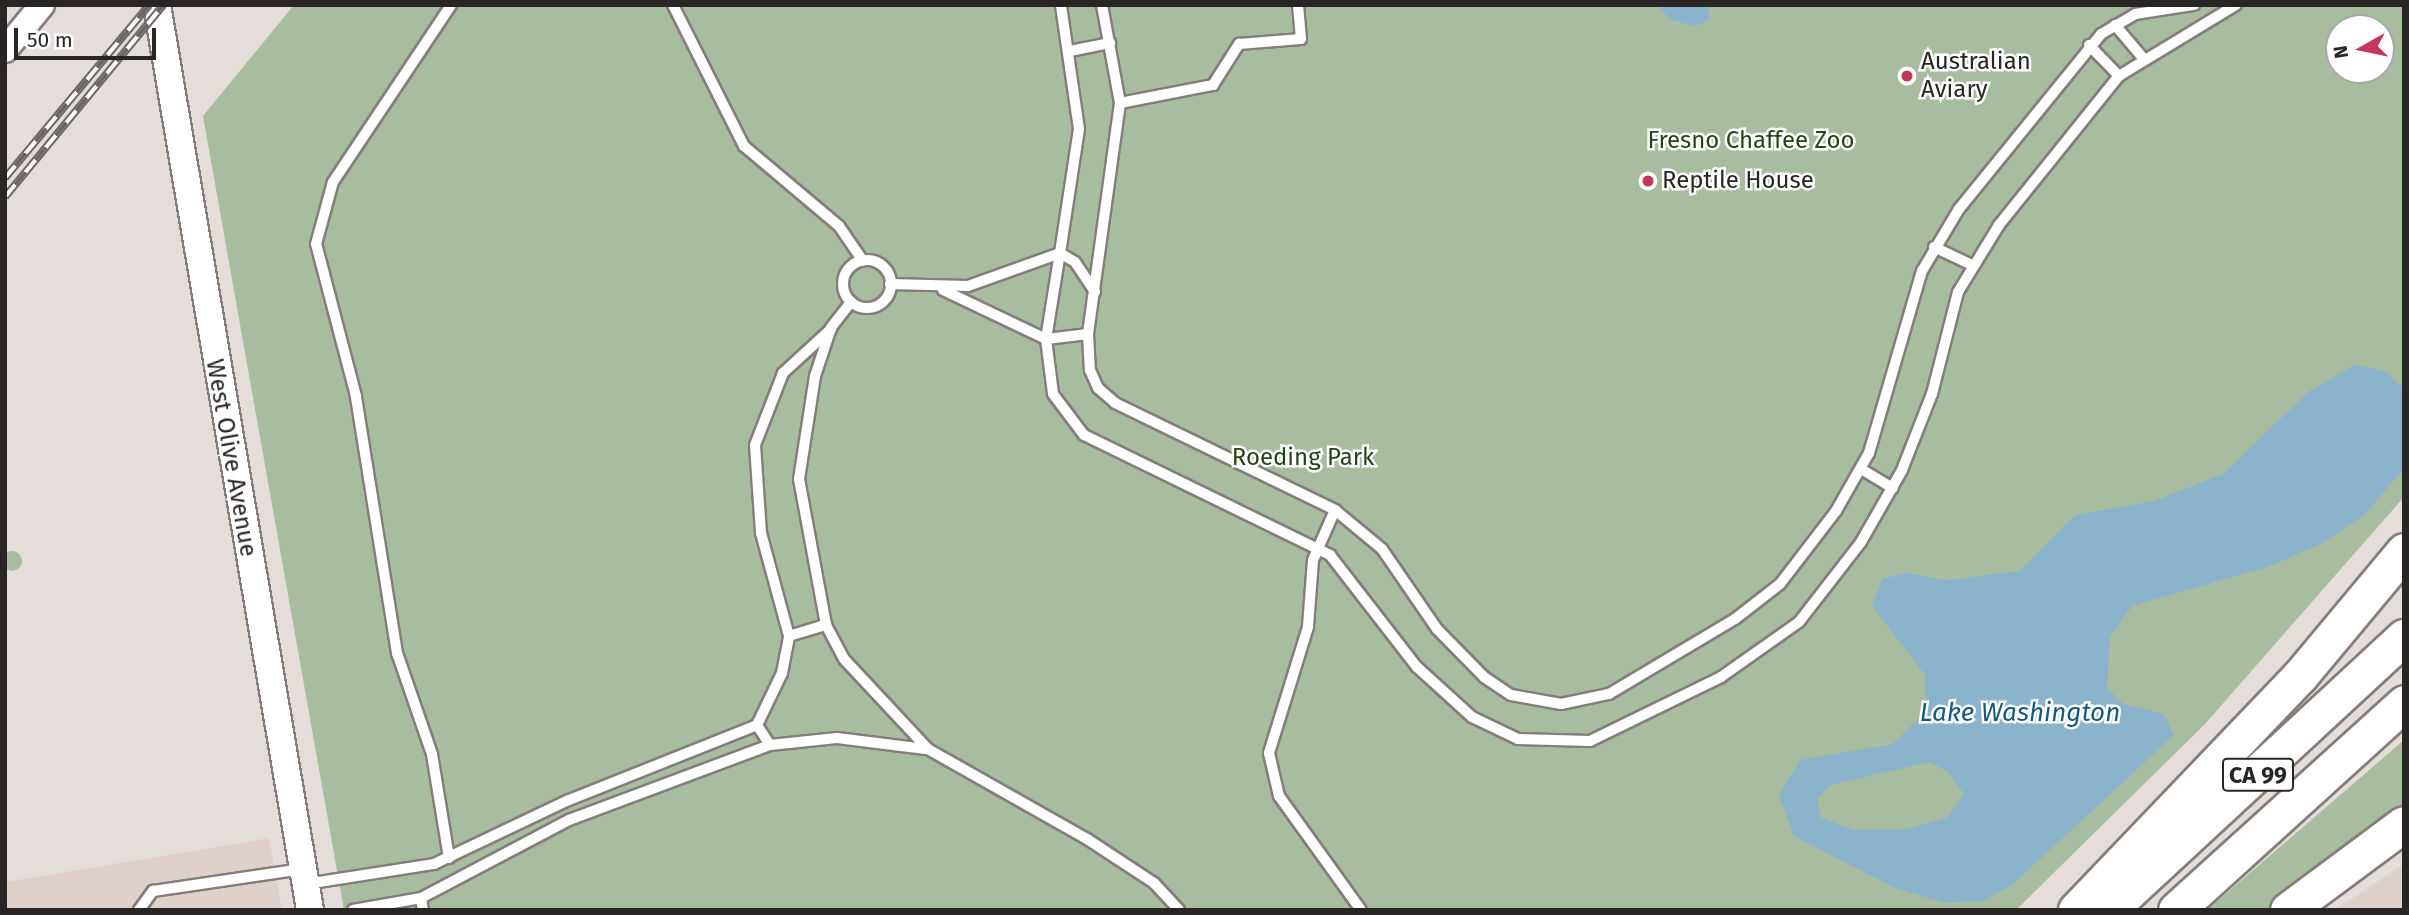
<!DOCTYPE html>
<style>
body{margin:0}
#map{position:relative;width:2409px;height:915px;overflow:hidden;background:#e5ddda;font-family:"Fira Sans",sans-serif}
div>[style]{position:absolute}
.built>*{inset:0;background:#ded0ca}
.green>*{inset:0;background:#a8bc9f}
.round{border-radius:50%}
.water>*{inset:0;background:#8cb3cc}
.roads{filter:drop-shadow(2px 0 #847d7b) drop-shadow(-2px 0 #847d7b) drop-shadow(0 2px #847d7b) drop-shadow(0 -2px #847d7b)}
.service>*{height:10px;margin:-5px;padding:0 5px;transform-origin:5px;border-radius:5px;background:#fff}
.service>.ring{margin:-5px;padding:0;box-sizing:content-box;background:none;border:10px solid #fff;border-radius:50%}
.tertiary>*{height:24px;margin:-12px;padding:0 12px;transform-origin:12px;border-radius:12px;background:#fff}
.secondary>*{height:26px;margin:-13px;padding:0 13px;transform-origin:13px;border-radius:13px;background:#fff}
.motorway>*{height:35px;margin:-17.5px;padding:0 17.5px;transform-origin:17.5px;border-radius:17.5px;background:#fff}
.rail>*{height:8px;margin-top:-4px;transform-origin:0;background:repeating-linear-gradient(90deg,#fff 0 16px,#6c6766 0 32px);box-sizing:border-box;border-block:2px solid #6c6766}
.dots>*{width:19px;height:19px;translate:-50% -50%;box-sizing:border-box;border:4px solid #fff;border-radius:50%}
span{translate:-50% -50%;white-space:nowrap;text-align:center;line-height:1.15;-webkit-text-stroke:5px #fff;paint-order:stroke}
.shield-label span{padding:2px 5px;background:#fff;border:2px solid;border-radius:5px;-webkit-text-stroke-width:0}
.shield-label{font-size:23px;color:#282524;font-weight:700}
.poi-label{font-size:24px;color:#282524}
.left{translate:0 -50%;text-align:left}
.park-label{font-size:24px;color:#244513}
.street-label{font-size:24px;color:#282524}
.water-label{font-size:26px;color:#16587b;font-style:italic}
.frame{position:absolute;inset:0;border:7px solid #282524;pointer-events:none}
.north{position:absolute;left:2325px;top:14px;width:70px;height:70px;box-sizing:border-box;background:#fff;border:2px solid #a9a8a7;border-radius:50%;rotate:261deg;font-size:19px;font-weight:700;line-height:28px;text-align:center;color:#282524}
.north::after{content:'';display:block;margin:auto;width:24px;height:32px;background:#c5365b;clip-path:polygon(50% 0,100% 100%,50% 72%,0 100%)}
.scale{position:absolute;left:14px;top:28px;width:142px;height:32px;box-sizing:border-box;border:4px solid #282524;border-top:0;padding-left:9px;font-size:21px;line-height:24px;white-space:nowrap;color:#282524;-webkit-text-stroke:5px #fff;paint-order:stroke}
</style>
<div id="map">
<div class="built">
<div style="clip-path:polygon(269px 838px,282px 910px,5px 910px,5px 882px)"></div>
<div style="clip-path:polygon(2404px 864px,2404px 910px,2335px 910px)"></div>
</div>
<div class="green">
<div style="clip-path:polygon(evenodd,294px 5px,2404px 5px,2404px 497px,2205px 724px,2016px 910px,344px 910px,203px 116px,294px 5px,2339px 28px,2381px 28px,2381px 70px,2339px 70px,2339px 28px)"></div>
<div class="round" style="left:2px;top:551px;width:20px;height:20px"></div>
<div style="clip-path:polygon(2404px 740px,2404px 821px,2279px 910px,2207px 910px)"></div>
</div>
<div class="water">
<div style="clip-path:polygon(1657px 5px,1709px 5px,1709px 20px,1695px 26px,1671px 20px)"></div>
<div style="clip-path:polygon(evenodd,2354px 365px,2385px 371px,2404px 389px,2404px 469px,2364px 515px,2323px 543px,2267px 567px,2132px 606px,2110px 636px,2107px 688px,2123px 704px,2163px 714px,2174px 735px,2012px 885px,1983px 901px,1945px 903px,1895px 888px,1794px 836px,1779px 795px,1800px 760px,1893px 744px,1926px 711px,1925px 675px,1872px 606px,1882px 579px,1907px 573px,1946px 580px,2020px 571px,2075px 515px,2154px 501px,2223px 474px,2308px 392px,2354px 365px,1930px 762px,1948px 772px,1964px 794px,1948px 817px,1908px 829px,1854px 830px,1821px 818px,1817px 800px,1830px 785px,1930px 762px)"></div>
</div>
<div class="roads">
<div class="service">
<div style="left:673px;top:5px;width:158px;rotate:63.3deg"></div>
<div style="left:744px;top:146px;width:124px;rotate:40.1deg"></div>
<div style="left:839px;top:226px;width:42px;rotate:55.6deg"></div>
<div style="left:1102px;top:5px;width:100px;rotate:79.6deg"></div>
<div style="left:1120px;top:103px;width:233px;rotate:97.9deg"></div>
<div style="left:1088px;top:334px;width:36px;rotate:87deg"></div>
<div style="left:1090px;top:370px;width:20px;rotate:66deg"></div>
<div style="left:1098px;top:388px;width:23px;rotate:41deg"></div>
<div style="left:1115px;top:403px;width:245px;rotate:25.9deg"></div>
<div style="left:1335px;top:510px;width:61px;rotate:39.7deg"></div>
<div style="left:1382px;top:549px;width:97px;rotate:55.5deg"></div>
<div style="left:1437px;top:629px;width:67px;rotate:45.6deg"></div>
<div style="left:1484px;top:677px;width:32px;rotate:34deg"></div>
<div style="left:1511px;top:695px;width:51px;rotate:10.2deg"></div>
<div style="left:1561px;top:704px;width:49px;rotate:-11.8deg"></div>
<div style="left:1609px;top:694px;width:147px;rotate:-30.8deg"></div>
<div style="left:1735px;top:619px;width:57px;rotate:-37.9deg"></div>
<div style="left:1780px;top:584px;width:92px;rotate:-52.5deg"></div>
<div style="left:1836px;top:511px;width:67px;rotate:-60.4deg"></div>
<div style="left:1869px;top:453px;width:190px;rotate:-73.8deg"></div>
<div style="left:1922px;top:271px;width:72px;rotate:-59.2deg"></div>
<div style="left:1959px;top:209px;width:225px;rotate:-50.9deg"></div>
<div style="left:2101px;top:34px;width:39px;rotate:-30deg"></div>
<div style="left:2135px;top:14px;width:60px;rotate:-8.7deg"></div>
<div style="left:2115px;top:25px;width:43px;rotate:49.7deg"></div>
<div style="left:2089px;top:45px;width:43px;rotate:45.9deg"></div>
<div style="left:1070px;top:51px;width:41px;rotate:-11.3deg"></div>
<div style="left:1120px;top:103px;width:95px;rotate:-11deg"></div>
<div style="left:1213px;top:85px;width:49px;rotate:-57.6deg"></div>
<div style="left:1239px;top:44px;width:62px;rotate:-4.6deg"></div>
<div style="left:1301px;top:39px;width:34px;rotate:-95deg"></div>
<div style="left:1934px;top:247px;width:42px;rotate:25.3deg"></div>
<div class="ring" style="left:843px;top:260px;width:38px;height:38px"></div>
<div style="left:890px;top:284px;width:78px;rotate:1.5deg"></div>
<div style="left:968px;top:286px;width:98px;rotate:-19.7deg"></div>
<div style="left:1060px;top:253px;width:125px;rotate:-81.3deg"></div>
<div style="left:1079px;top:129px;width:125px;rotate:-98.3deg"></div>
<div style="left:943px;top:290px;width:114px;rotate:25.4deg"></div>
<div style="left:1046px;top:339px;width:55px;rotate:82.7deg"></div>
<div style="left:1053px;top:394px;width:51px;rotate:52.9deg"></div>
<div style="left:1084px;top:435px;width:274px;rotate:26deg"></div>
<div style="left:1330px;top:555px;width:142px;rotate:52.2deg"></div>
<div style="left:1417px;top:667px;width:74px;rotate:42.3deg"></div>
<div style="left:1472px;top:717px;width:51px;rotate:25.6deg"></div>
<div style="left:1518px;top:739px;width:72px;rotate:1.6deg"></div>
<div style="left:1590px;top:741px;width:146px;rotate:-26deg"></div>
<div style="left:1721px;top:677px;width:95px;rotate:-35.2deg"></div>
<div style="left:1799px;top:622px;width:101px;rotate:-52.2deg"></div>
<div style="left:1861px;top:542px;width:83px;rotate:-60.3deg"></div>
<div style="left:1902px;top:470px;width:82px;rotate:-68.5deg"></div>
<div style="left:1932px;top:394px;width:105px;rotate:-75.7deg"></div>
<div style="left:1958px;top:292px;width:79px;rotate:-58.5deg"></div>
<div style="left:1999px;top:225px;width:191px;rotate:-51.2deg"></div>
<div style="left:2119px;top:76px;width:137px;rotate:-31.3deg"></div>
<div style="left:851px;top:302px;width:33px;rotate:128deg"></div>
<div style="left:831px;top:328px;width:51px;rotate:108.4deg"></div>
<div style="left:815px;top:376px;width:104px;rotate:98.8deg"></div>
<div style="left:799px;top:479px;width:148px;rotate:79.5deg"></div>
<div style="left:826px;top:625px;width:38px;rotate:62deg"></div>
<div style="left:844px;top:659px;width:123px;rotate:47deg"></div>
<div style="left:928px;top:749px;width:183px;rotate:29.5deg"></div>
<div style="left:1087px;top:839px;width:80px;rotate:33.3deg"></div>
<div style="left:1154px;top:883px;width:37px;rotate:47deg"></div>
<div style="left:1088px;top:334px;width:42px;rotate:173.2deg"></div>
<div style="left:1046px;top:339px;width:87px;rotate:-80.8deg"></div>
<div style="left:1060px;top:253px;width:17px;rotate:31deg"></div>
<div style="left:1075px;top:262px;width:36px;rotate:56deg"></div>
<div style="left:1861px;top:469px;width:37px;rotate:31deg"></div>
<div style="left:1335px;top:510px;width:55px;rotate:113.7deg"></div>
<div style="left:1313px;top:560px;width:67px;rotate:94.3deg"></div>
<div style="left:1308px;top:627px;width:132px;rotate:107.2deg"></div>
<div style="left:1269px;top:753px;width:44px;rotate:76.9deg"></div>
<div style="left:1279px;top:796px;width:140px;rotate:54.3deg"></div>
<div style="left:789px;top:636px;width:39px;rotate:-17deg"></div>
<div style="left:770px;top:745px;width:24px;rotate:-123deg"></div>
<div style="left:757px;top:725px;width:58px;rotate:-64.3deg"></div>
<div style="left:782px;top:673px;width:38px;rotate:-79deg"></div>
<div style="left:789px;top:636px;width:107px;rotate:-105.2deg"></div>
<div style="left:761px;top:533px;width:88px;rotate:-93.9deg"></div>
<div style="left:755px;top:445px;width:77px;rotate:-68.7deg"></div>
<div style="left:783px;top:373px;width:65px;rotate:-42.5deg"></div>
<div style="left:449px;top:858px;width:105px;rotate:-99.3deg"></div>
<div style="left:432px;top:754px;width:107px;rotate:-109.1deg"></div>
<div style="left:397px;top:653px;width:260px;rotate:-99.1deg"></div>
<div style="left:356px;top:396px;width:157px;rotate:-104.7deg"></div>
<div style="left:316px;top:244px;width:64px;rotate:-74.7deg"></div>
<div style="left:333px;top:182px;width:213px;rotate:-56.3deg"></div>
<div style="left:306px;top:884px;width:130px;rotate:-8.9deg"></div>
<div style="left:434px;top:864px;width:149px;rotate:-25.4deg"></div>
<div style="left:569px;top:800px;width:202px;rotate:-21.7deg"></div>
<div style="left:421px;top:898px;width:12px;rotate:81deg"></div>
<div style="left:139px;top:910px;width:24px;rotate:-54deg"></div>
<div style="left:153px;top:891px;width:151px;rotate:-8.4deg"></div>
<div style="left:353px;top:910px;width:69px;rotate:-10deg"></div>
<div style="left:421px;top:898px;width:167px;rotate:-27.8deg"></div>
<div style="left:569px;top:820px;width:215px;rotate:-20.5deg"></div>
<div style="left:770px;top:745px;width:67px;rotate:-6deg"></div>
<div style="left:837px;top:738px;width:89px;rotate:7.1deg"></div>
</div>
<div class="tertiary">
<div style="left:5px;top:50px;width:58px;rotate:-50.6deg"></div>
</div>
<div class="secondary">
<div style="left:157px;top:5px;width:918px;rotate:80.4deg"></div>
</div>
<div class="motorway">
<div style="left:2076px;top:910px;width:323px;rotate:-46.3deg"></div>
<div style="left:2299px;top:677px;width:164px;rotate:-50.2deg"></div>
<div style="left:2109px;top:910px;width:402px;rotate:-42.8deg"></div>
<div style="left:2176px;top:910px;width:308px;rotate:-42.2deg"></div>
<div style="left:2288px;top:910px;width:144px;rotate:-36.6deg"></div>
</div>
</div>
<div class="rail">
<div style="left:5px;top:178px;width:225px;rotate:-50.2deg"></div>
<div style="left:5px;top:197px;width:249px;rotate:-50.5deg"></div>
</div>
<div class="dots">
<div style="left:1907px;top:76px;background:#c5365b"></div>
<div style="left:1648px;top:181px;background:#c5365b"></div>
</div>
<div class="shield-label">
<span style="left:2258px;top:775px">CA 99</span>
</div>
<div class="poi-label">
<span class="left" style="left:1921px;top:76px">Australian<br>Aviary</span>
<span class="left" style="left:1662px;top:181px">Reptile House</span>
</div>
<div class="park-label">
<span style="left:1751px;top:141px">Fresno Chaffee Zoo</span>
<span style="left:1303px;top:458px">Roeding Park</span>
</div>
<div class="street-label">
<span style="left:231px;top:458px;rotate:80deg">West Olive Avenue</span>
</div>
<div class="water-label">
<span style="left:2020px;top:713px">Lake Washington</span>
</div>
<div class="frame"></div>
<div class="north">N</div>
<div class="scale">50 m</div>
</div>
